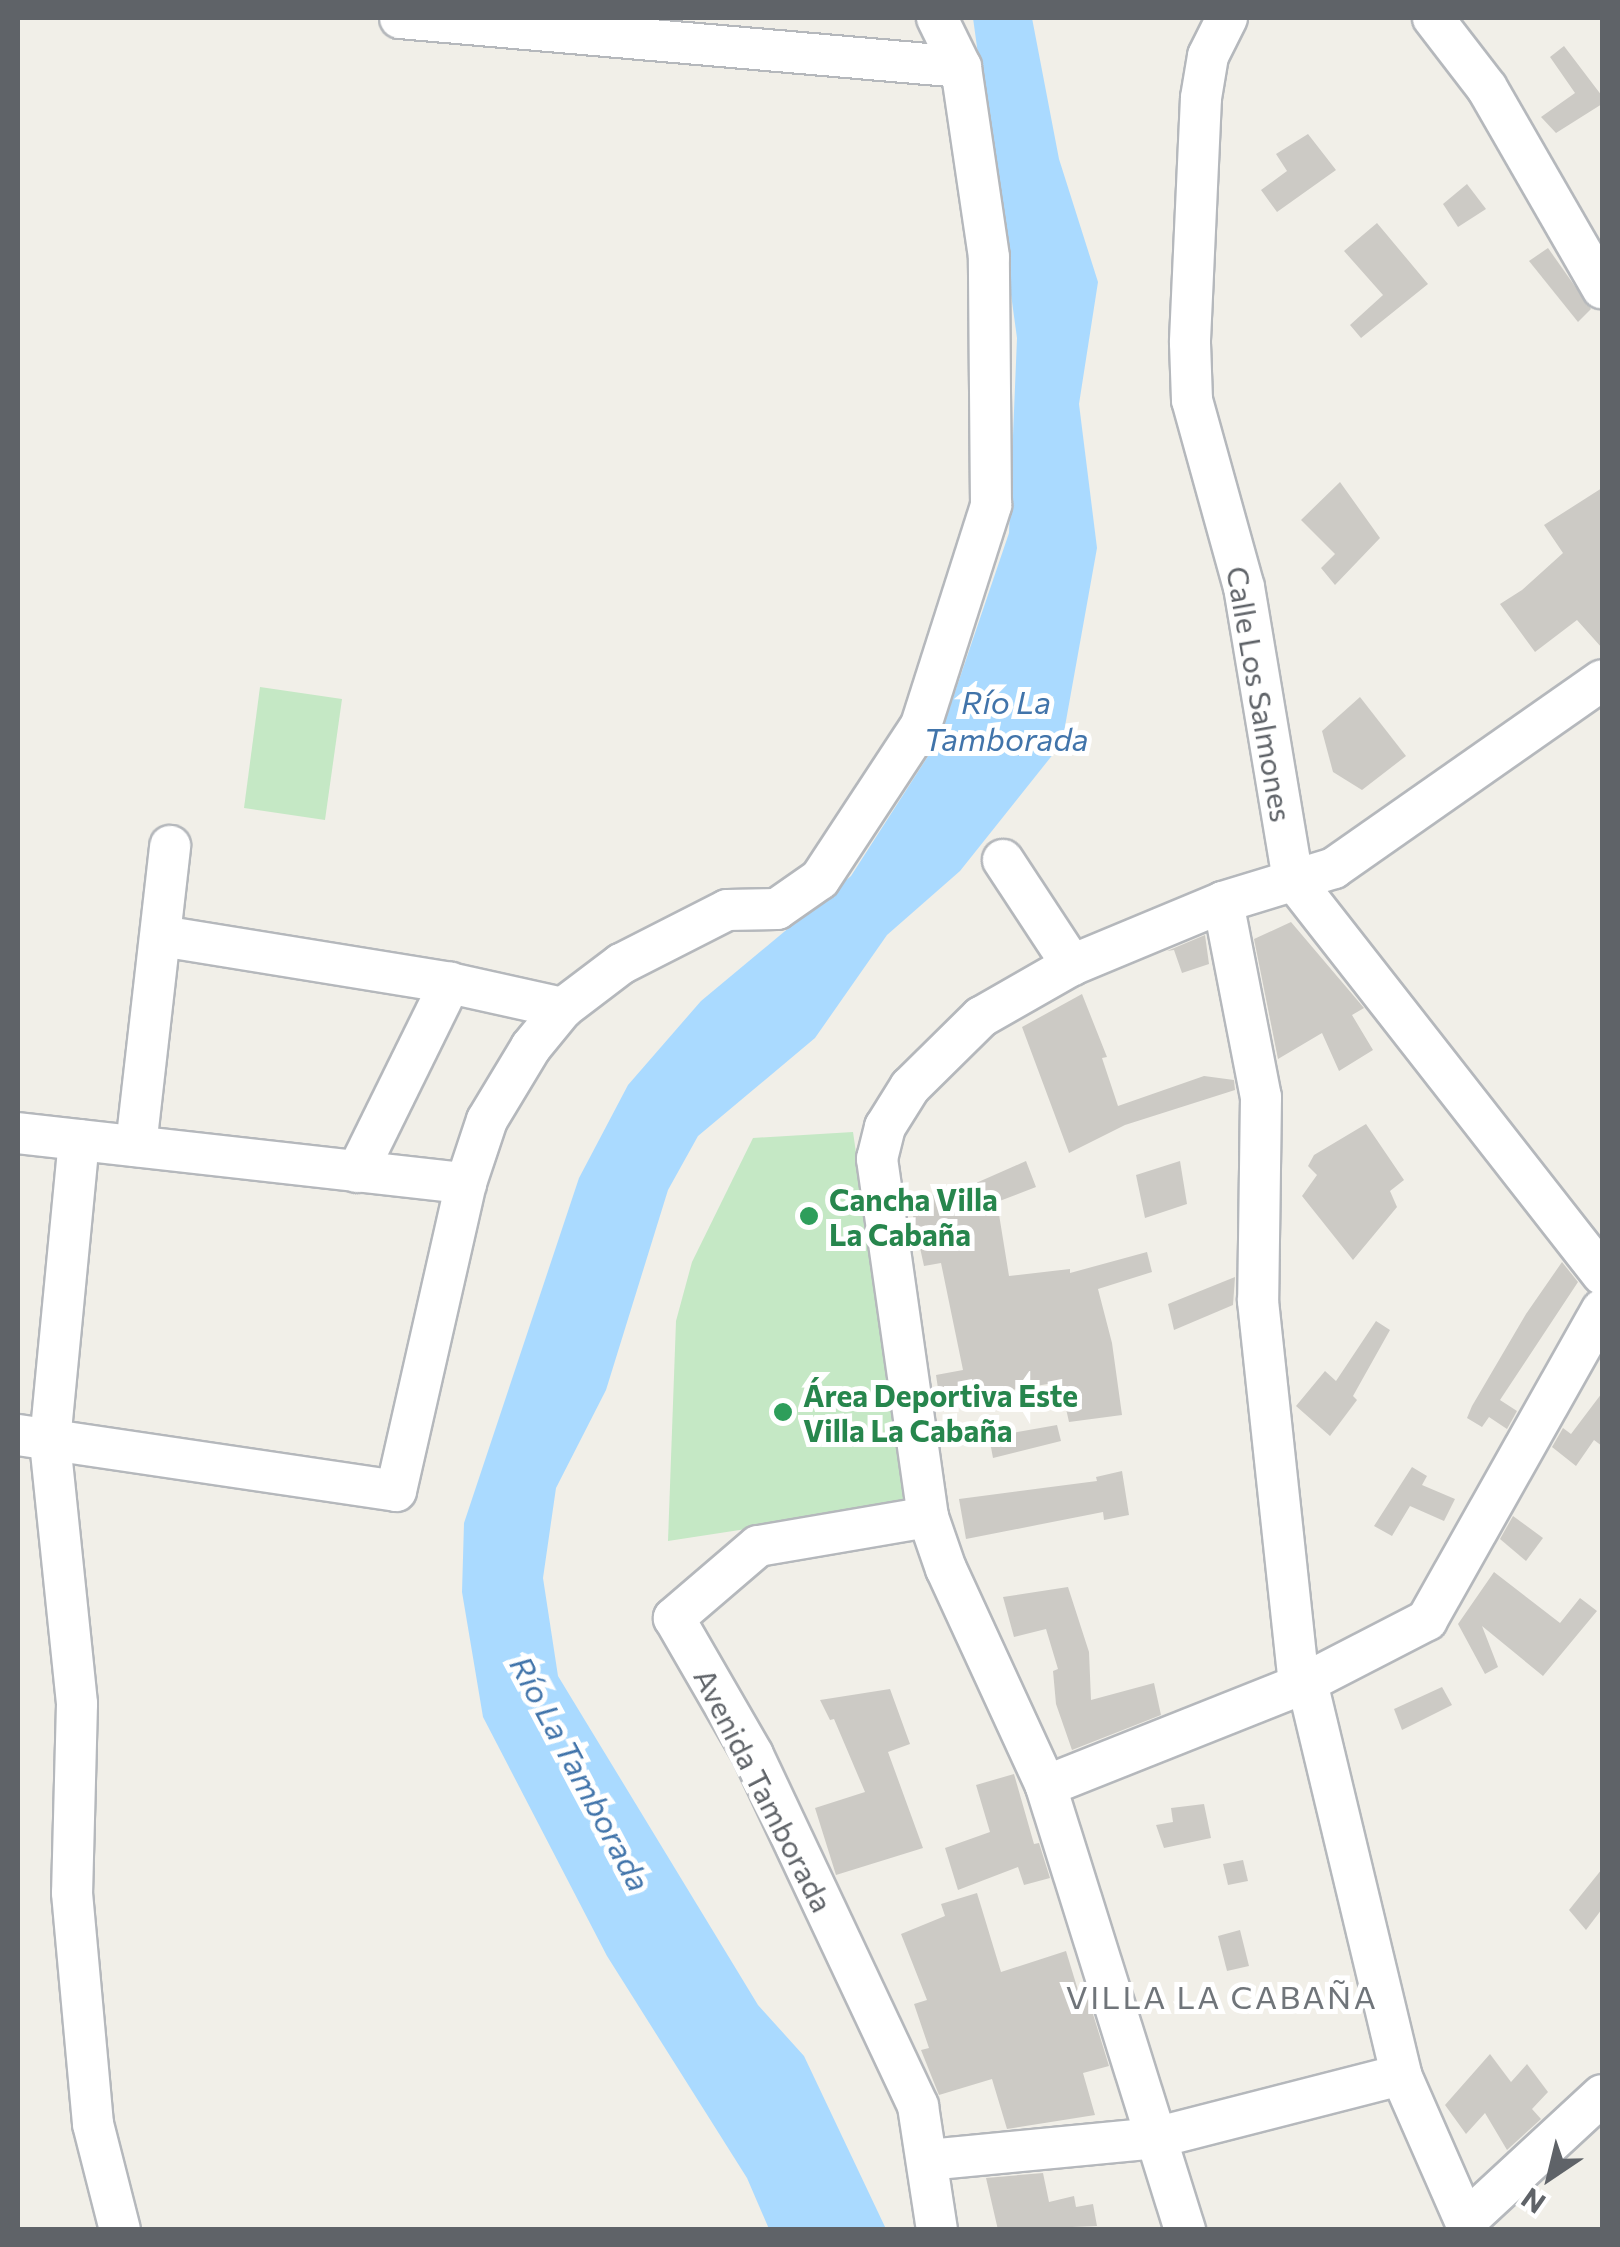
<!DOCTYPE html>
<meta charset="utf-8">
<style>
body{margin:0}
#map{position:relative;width:1620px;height:2247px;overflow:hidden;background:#f1efe8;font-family:Commissioner,sans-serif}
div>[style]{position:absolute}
.green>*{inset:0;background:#c5e8c5}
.water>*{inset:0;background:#aadaff}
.building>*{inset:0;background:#cccac5}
.roads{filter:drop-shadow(2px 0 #b5b8bc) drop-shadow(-2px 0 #b5b8bc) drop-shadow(0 2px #b5b8bc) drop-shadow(0 -2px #b5b8bc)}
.minor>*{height:40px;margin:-20px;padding:0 20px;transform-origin:20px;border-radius:20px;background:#fff}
.dots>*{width:28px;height:28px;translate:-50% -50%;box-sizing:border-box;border:5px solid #fff;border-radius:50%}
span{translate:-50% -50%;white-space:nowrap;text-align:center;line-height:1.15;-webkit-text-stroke:10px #fff;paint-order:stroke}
.street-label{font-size:30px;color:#5f6368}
.leisure-label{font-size:30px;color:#27864d;font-weight:700}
.left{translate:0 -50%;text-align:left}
.water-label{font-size:32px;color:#4174aa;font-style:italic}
.neighbourhood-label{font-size:32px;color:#70757a;letter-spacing:2.5px}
.frame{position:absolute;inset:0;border:20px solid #5f6368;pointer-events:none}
.north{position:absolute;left:1500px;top:2127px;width:100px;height:100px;-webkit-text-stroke:8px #fff;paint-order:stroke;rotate:215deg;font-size:28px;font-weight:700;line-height:40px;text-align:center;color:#5f6368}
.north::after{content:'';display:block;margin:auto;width:35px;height:45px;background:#5f6368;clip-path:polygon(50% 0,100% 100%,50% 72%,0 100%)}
</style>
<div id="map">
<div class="green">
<div style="clip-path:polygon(260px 687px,342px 699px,325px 820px,244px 808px)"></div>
<div style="clip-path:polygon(853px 1132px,907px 1504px,668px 1541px,676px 1321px,692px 1262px,753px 1138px)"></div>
</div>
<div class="water">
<div style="clip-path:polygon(973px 18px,1032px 18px,1059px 159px,1098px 282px,1079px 404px,1097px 548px,1062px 743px,960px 871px,887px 935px,815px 1038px,698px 1136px,668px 1190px,606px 1390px,556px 1488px,543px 1578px,558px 1676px,758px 2005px,804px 2056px,886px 2229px,769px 2229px,747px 2178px,607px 1956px,483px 1717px,462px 1592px,464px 1523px,579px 1178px,628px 1085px,701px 1001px,851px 876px,939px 739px,1009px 533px,1017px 338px)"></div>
</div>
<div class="building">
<div style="clip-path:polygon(1564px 46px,1602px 96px,1602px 104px,1556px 133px,1541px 117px,1575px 93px,1550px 57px)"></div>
<div style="clip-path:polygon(1308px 134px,1336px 170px,1277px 212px,1261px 190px,1287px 171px,1276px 154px)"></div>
<div style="clip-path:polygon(1467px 184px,1486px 209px,1458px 227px,1443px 204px)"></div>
<div style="clip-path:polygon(1377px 223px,1428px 284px,1361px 338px,1350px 325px,1383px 295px,1344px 251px)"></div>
<div style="clip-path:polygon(1548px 248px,1591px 309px,1578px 322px,1529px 261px)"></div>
<div style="clip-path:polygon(1340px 482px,1380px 538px,1335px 585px,1321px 568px,1335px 554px,1301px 520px)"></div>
<div style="clip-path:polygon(1602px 488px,1602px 648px,1577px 620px,1535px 652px,1500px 604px,1522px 590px,1563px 553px,1544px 525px)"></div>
<div style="clip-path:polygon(1360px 697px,1406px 756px,1362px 790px,1333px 772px,1322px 731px)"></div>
<div style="clip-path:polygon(1291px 922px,1364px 1008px,1352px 1015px,1373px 1050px,1339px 1071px,1322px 1033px,1278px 1059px,1254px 939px)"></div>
<div style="clip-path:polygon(1205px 935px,1209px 964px,1182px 973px,1174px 950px,1167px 951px)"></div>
<div style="clip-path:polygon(1082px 994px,1107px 1057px,1102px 1058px,1118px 1106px,1204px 1076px,1234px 1080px,1235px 1090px,1125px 1125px,1069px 1153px,1022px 1027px)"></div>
<div style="clip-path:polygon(1366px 1124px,1404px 1180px,1390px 1191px,1397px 1207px,1353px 1260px,1302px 1196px,1317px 1175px,1308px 1166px,1314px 1155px)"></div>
<div style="clip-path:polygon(1026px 1161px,1036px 1187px,997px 1202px,1009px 1276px,1070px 1269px,1070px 1273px,1147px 1252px,1152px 1272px,1098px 1289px,1112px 1343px,1122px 1415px,1069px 1422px,1060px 1382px,940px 1402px,936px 1375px,963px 1370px,941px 1263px,924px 1266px,910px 1202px,966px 1184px,967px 1187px)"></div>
<div style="clip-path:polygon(1180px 1161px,1187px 1204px,1145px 1218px,1136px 1175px)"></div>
<div style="clip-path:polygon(1562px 1262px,1578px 1282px,1500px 1400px,1517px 1411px,1507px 1429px,1489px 1417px,1482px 1427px,1467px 1418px,1472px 1406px,1526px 1314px)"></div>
<div style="clip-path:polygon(1235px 1277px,1233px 1305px,1174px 1330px,1168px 1304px)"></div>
<div style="clip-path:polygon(1376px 1321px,1390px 1330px,1353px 1396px,1357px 1400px,1330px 1436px,1296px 1406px,1325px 1371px,1336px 1381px)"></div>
<div style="clip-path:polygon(1602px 1393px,1602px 1446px,1594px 1440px,1576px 1466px,1552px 1447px,1563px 1428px,1571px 1434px)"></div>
<div style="clip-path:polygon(1057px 1425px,1061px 1441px,993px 1458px,989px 1437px)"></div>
<div style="clip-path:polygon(1412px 1467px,1427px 1476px,1422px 1485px,1455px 1499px,1444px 1521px,1410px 1506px,1392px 1536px,1374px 1526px)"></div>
<div style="clip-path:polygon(1122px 1471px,1129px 1515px,1104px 1520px,1103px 1512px,966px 1539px,959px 1499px,1097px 1481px,1096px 1477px)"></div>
<div style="clip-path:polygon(1513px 1516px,1543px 1538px,1526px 1561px,1500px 1539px)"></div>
<div style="clip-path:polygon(1494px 1572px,1560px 1623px,1580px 1598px,1597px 1611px,1543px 1676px,1482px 1626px,1498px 1667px,1485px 1674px,1458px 1624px)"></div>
<div style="clip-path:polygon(1068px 1587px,1089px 1652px,1091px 1700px,1154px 1683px,1161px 1715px,1072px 1750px,1056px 1704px,1053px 1671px,1058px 1669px,1046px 1629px,1014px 1637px,1003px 1597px)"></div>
<div style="clip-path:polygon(1442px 1687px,1452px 1705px,1402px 1730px,1394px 1709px)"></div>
<div style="clip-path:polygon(890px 1689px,910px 1744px,888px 1752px,923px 1848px,836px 1875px,815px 1808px,865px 1792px,834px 1719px,830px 1720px,820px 1700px)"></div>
<div style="clip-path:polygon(1014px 1774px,1034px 1844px,1039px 1843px,1050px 1878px,1024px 1885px,1018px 1867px,958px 1890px,945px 1848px,990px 1832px,976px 1785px)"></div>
<div style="clip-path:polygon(1204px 1804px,1211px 1838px,1164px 1848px,1156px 1825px,1173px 1822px,1171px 1808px)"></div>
<div style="clip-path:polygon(1243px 1860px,1248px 1881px,1228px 1885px,1223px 1864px)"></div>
<div style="clip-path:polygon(1602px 1869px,1602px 1909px,1586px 1930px,1569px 1910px)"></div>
<div style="clip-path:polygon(977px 1893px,1001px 1972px,1066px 1951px,1081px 2000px,1088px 1998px,1109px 2066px,1083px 2073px,1095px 2115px,1007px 2129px,992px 2079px,939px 2095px,921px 2050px,929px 2048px,914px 2004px,927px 2000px,901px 1934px,945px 1916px,941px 1904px)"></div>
<div style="clip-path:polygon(1240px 1930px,1249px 1966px,1227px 1971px,1218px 1936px)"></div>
<div style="clip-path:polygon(1490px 2054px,1511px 2082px,1527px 2064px,1548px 2092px,1532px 2109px,1541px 2119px,1507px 2150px,1485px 2113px,1466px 2134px,1445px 2105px)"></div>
<div style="clip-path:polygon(1043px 2173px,1049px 2202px,1074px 2196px,1076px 2207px,1093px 2204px,1097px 2226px,998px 2230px,986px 2178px)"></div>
</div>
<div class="roads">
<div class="minor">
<div style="left:400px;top:18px;width:563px;rotate:4.99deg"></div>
<div style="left:1227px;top:18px;width:42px;rotate:116.6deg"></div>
<div style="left:1208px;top:56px;width:43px;rotate:99.5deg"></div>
<div style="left:1201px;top:98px;width:245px;rotate:92.6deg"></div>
<div style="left:1190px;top:343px;width:57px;rotate:88deg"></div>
<div style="left:1192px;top:400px;width:194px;rotate:74.5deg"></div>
<div style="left:1244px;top:587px;width:296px;rotate:80.5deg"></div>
<div style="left:1293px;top:879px;width:502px;rotate:51.96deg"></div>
<div style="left:1433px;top:18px;width:88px;rotate:52.4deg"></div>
<div style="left:1487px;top:88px;width:231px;rotate:60.1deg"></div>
<div style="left:1003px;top:860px;width:126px;rotate:56.7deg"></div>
<div style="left:1223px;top:902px;width:199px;rotate:79deg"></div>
<div style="left:1261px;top:1097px;width:204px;rotate:90.8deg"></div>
<div style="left:1258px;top:1301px;width:383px;rotate:83.9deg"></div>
<div style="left:161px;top:936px;width:293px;rotate:9.2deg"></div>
<div style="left:450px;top:983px;width:116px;rotate:12.5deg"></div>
<div style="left:18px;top:1133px;width:451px;rotate:6.4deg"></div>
<div style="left:79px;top:1140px;width:303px;rotate:95.5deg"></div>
<div style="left:50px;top:1442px;width:263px;rotate:84.1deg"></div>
<div style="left:77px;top:1704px;width:189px;rotate:91.5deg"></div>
<div style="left:72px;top:1893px;width:232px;rotate:84.8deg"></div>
<div style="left:93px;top:2124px;width:109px;rotate:75.7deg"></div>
<div style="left:136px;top:1146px;width:302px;rotate:-83.5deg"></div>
<div style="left:357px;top:1172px;width:211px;rotate:-63.8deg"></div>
<div style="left:18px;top:1435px;width:382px;rotate:8.4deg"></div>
<div style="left:396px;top:1491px;width:316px;rotate:-77.2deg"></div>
<div style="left:466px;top:1183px;width:66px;rotate:-71.6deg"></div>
<div style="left:487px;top:1120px;width:85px;rotate:-58.9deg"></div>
<div style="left:531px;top:1047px;width:50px;rotate:-50.6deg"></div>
<div style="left:563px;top:1008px;width:73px;rotate:-37.2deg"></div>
<div style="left:621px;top:964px;width:119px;rotate:-27deg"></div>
<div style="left:727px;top:910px;width:50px;rotate:-1.1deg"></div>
<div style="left:777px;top:909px;width:52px;rotate:-34.9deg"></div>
<div style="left:820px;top:879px;width:184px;rotate:-56.7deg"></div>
<div style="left:921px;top:725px;width:231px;rotate:-72.3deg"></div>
<div style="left:991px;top:505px;width:248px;rotate:-90.5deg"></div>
<div style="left:989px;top:257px;width:192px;rotate:-98.4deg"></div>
<div style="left:961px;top:67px;width:55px;rotate:-116.1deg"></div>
<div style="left:928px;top:1517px;width:172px;rotate:170.3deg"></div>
<div style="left:758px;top:1546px;width:111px;rotate:139.4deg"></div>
<div style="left:674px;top:1618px;width:158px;rotate:60deg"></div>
<div style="left:753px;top:1755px;width:388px;rotate:64.8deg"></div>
<div style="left:918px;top:2106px;width:125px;rotate:81.3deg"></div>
<div style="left:1307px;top:1682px;width:404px;rotate:76.5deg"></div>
<div style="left:1401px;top:2075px;width:169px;rotate:66.3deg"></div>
<div style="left:1046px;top:1786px;width:281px;rotate:-21.7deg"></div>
<div style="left:1307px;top:1682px;width:135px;rotate:-27.3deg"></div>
<div style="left:1427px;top:1620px;width:356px;rotate:-60.6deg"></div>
<div style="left:928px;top:2160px;width:228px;rotate:-5.5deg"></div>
<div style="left:1155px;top:2138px;width:254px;rotate:-14.4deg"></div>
<div style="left:1466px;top:2221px;width:185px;rotate:-42.8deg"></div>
<div style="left:1185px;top:2230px;width:465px;rotate:-107.4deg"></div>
<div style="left:1046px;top:1786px;width:239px;rotate:-114.7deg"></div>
<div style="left:946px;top:1569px;width:55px;rotate:-109.1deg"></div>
<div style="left:928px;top:1517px;width:362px;rotate:-98.1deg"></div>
<div style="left:877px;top:1159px;width:33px;rotate:-76deg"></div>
<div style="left:885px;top:1127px;width:47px;rotate:-58deg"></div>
<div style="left:910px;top:1087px;width:100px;rotate:-44.6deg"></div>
<div style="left:981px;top:1017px;width:105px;rotate:-29.7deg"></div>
<div style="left:1072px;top:965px;width:164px;rotate:-22.6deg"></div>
<div style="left:1223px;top:902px;width:116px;rotate:-17deg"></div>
<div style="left:1334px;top:868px;width:327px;rotate:-35deg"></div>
</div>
</div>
<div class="dots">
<div style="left:809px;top:1216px;background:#2e9e5b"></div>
<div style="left:783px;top:1412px;background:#2e9e5b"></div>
</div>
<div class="street-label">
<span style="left:1260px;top:694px;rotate:80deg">Calle Los Salmones</span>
<span style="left:764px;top:1790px;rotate:63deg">Avenida Tamborada</span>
</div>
<div class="leisure-label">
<span class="left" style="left:829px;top:1216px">Cancha Villa<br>La Cabaña</span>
<span class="left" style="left:803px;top:1412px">Área Deportiva Este<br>Villa La Cabaña</span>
</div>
<div class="water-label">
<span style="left:1006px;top:720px">Río La<br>Tamborada</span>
<span style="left:581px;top:1773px;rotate:62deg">Río La Tamborada</span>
</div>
<div class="neighbourhood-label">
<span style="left:1222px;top:1996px">VILLA LA CABAÑA</span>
</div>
<div class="frame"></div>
<div class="north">N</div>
</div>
